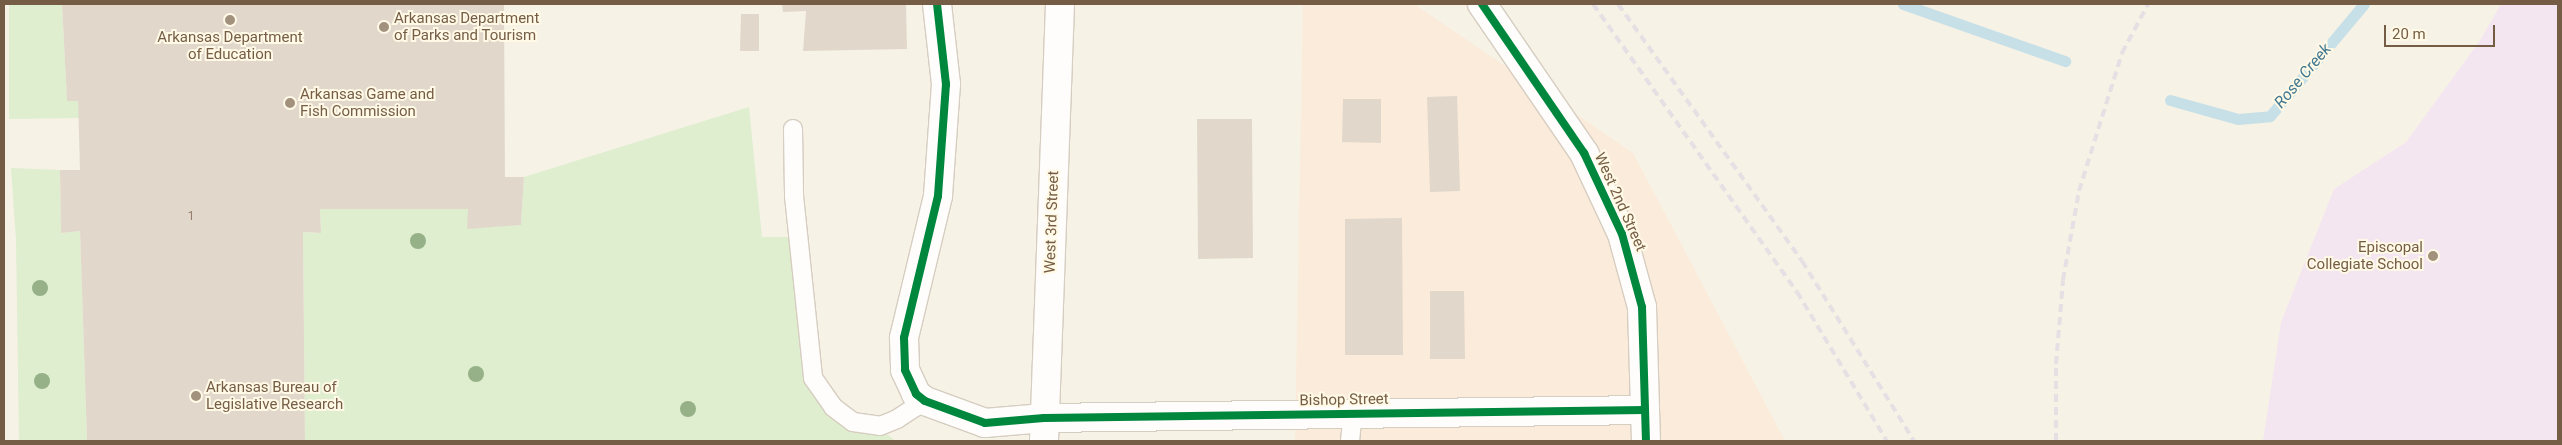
<!DOCTYPE html>
<style>
body{margin:0}
#map{position:relative;width:2562px;height:445px;overflow:hidden;background:#f7f2e6;font-family:Roboto,sans-serif}
div>[style]{position:absolute}
.commercial>*{inset:0;background:#fbebda}
.education>*{inset:0;background:#f4e6f0}
.green>*{inset:0;background:#deeecf}
.stream>*{height:11px;margin:-5.5px;padding:0 5.5px;transform-origin:5.5px;border-radius:5.5px;background:#c7e0e7}
.building>*{inset:0;background:#e1d8cb}
.roads{filter:drop-shadow(1px 0 #d6cdc1) drop-shadow(-1px 0 #d6cdc1) drop-shadow(0 1px #d6cdc1) drop-shadow(0 -1px #d6cdc1)}
.lane>*{height:18px;margin:-9px;padding:0 9px;transform-origin:9px;border-radius:9px;background:#fefdfb}
.street>*{height:28px;margin:-14px;padding:0 14px;transform-origin:14px;border-radius:14px;background:#fefdfb}
.secondary>*{height:28px;margin:-14px;padding:0 14px;transform-origin:14px;border-radius:14px;background:#fefdfb}
.rail>*{height:4px;margin-top:-2px;transform-origin:0;background:repeating-linear-gradient(90deg,#e4e0e3 0 8px,transparent 0 13px)}
.cycleway>*{height:8px;margin:-4px;padding:0 4px;transform-origin:4px;border-radius:4px;background:#00873e}
.trees>*{width:16px;height:16px;margin:-8px;border-radius:50%;background:#96b188}
.dots>*{width:14px;height:14px;translate:-50% -50%;box-sizing:border-box;border:2px solid #fff9e6;border-radius:50%}
span{translate:-50% -50%;white-space:nowrap;text-align:center;line-height:1.15;-webkit-text-stroke:4px #fff9e6;paint-order:stroke}
.number-label{font-size:12px;color:#927e6a}
.number-label span{-webkit-text-stroke-width:0}
.poi-label{font-size:15px;color:#755d45}
.left{translate:0 -50%;text-align:left}
.right{translate:-100% -50%;text-align:right}
.street-label{font-size:15px;color:#755d45}
.water-label{font-size:16px;color:#417992;font-style:italic}
.frame{position:absolute;inset:0;border:5px solid #755d45;pointer-events:none}
.scale{position:absolute;left:2384px;top:25px;width:111px;height:22px;box-sizing:border-box;border:2px solid #755d45;border-top:0;padding-left:6px;font-size:15px;line-height:18px;white-space:nowrap;color:#755d45;-webkit-text-stroke:4px #fff9e6;paint-order:stroke}
</style>
<div id="map">
<div class="commercial">
<div style="clip-path:polygon(1303px 4px,1414px 4px,1633px 153px,1785px 441px,1295px 441px)"></div>
</div>
<div class="education">
<div style="clip-path:polygon(2501px 4px,2558px 4px,2558px 441px,2263px 441px,2281px 322px,2334px 189px,2406px 142px,2479px 42px)"></div>
</div>
<div class="green">
<div style="clip-path:polygon(9px 4px,62px 4px,67px 101px,78px 101px,80px 118px,9px 119px)"></div>
<div style="clip-path:polygon(749px 107px,762px 237px,789px 237px,797px 313px,833px 407px,873px 424px,896px 441px,305px 441px,303px 232px,321px 233px,320px 209px,468px 209px,468px 228px,521px 225px,524px 177px)"></div>
<div style="clip-path:polygon(11px 168px,60px 170px,61px 233px,80px 231px,87px 441px,19px 441px,16px 240px)"></div>
</div>
<div class="stream">
<div style="left:1903px;top:4px;width:172px;rotate:19.4deg"></div>
<div style="left:2170px;top:100px;width:71px;rotate:15.6deg"></div>
<div style="left:2238px;top:119px;width:32px;rotate:-5deg"></div>
<div style="left:2270px;top:116px;width:146px;rotate:-50deg"></div>
</div>
<div class="building">
<div style="clip-path:polygon(62px 4px,504px 4px,505px 177px,524px 177px,521px 225px,467px 229px,468px 209px,320px 209px,321px 233px,303px 232px,305px 441px,87px 441px,80px 231px,61px 233px,60px 170px,80px 170px,78px 101px,67px 101px)"></div>
<div style="clip-path:polygon(782px 4px,906px 4px,907px 49px,803px 51px,806px 11px,783px 12px)"></div>
<div style="clip-path:polygon(741px 14px,759px 14px,759px 51px,740px 51px)"></div>
<div style="clip-path:polygon(1457px 96px,1460px 191px,1430px 192px,1427px 97px)"></div>
<div style="clip-path:polygon(1343px 99px,1381px 99px,1381px 143px,1342px 142px)"></div>
<div style="clip-path:polygon(1197px 119px,1252px 119px,1253px 258px,1198px 259px)"></div>
<div style="clip-path:polygon(1402px 218px,1403px 355px,1345px 355px,1345px 219px)"></div>
<div style="clip-path:polygon(1430px 291px,1464px 291px,1465px 359px,1430px 359px)"></div>
</div>
<div class="roads">
<div class="lane">
<div style="left:793px;top:129px;width:67px;rotate:89.1deg"></div>
<div style="left:794px;top:196px;width:183px;rotate:84deg"></div>
<div style="left:813px;top:378px;width:35px;rotate:55deg"></div>
<div style="left:833px;top:407px;width:25px;rotate:37deg"></div>
<div style="left:853px;top:422px;width:27px;rotate:8deg"></div>
<div style="left:880px;top:426px;width:18px;rotate:-22deg"></div>
<div style="left:897px;top:419px;width:33px;rotate:-33deg"></div>
<div style="left:1350px;top:441px;width:27px;rotate:-84deg"></div>
</div>
<div class="street">
<div style="left:937px;top:4px;width:81px;rotate:83.6deg"></div>
<div style="left:946px;top:84px;width:112px;rotate:94.1deg"></div>
<div style="left:938px;top:196px;width:146px;rotate:103.5deg"></div>
<div style="left:904px;top:338px;width:32px;rotate:88deg"></div>
<div style="left:905px;top:370px;width:26px;rotate:65deg"></div>
<div style="left:916px;top:394px;width:11px;rotate:38deg"></div>
<div style="left:925px;top:401px;width:64px;rotate:20.1deg"></div>
<div style="left:985px;top:423px;width:59px;rotate:-4.8deg"></div>
<div style="left:1044px;top:418px;width:601px;rotate:-0.76deg"></div>
</div>
<div class="secondary">
<div style="left:1482px;top:4px;width:181px;rotate:55.6deg"></div>
<div style="left:1584px;top:153px;width:89px;rotate:64.9deg"></div>
<div style="left:1622px;top:234px;width:76px;rotate:74.7deg"></div>
<div style="left:1642px;top:307px;width:134px;rotate:88.3deg"></div>
<div style="left:1044px;top:441px;width:437px;rotate:-87.9deg"></div>
</div>
</div>
<div class="rail">
<div style="left:1593px;top:4px;width:353px;rotate:54.7deg"></div>
<div style="left:1797px;top:292px;width:174px;rotate:58.9deg"></div>
<div style="left:1618px;top:4px;width:316px;rotate:54.4deg"></div>
<div style="left:1802px;top:261px;width:212px;rotate:58.1deg"></div>
<div style="left:2056px;top:441px;width:77px;rotate:-90deg"></div>
<div style="left:2056px;top:364px;width:84px;rotate:-85.2deg"></div>
<div style="left:2063px;top:280px;width:90px;rotate:-79.8deg"></div>
<div style="left:2079px;top:191px;width:145px;rotate:-72.7deg"></div>
<div style="left:2122px;top:53px;width:55px;rotate:-62deg"></div>
</div>
<div class="cycleway">
<div style="left:937px;top:4px;width:81px;rotate:83.6deg"></div>
<div style="left:946px;top:84px;width:112px;rotate:94.1deg"></div>
<div style="left:938px;top:196px;width:146px;rotate:103.5deg"></div>
<div style="left:904px;top:338px;width:32px;rotate:88deg"></div>
<div style="left:905px;top:370px;width:26px;rotate:65deg"></div>
<div style="left:916px;top:394px;width:11px;rotate:38deg"></div>
<div style="left:925px;top:401px;width:64px;rotate:20.1deg"></div>
<div style="left:985px;top:423px;width:59px;rotate:-4.8deg"></div>
<div style="left:1044px;top:418px;width:601px;rotate:-0.76deg"></div>
<div style="left:1482px;top:4px;width:181px;rotate:55.6deg"></div>
<div style="left:1584px;top:153px;width:89px;rotate:64.9deg"></div>
<div style="left:1622px;top:234px;width:76px;rotate:74.7deg"></div>
<div style="left:1642px;top:307px;width:134px;rotate:88.3deg"></div>
</div>
<div class="trees">
<div style="left:418px;top:241px"></div>
<div style="left:40px;top:288px"></div>
<div style="left:476px;top:374px"></div>
<div style="left:42px;top:381px"></div>
<div style="left:688px;top:409px"></div>
</div>
<div class="dots">
<div style="left:230px;top:20px;background:#a2917d"></div>
<div style="left:384px;top:27px;background:#a2917d"></div>
<div style="left:290px;top:103px;background:#a2917d"></div>
<div style="left:2433px;top:256px;background:#a2917d"></div>
<div style="left:196px;top:396px;background:#a2917d"></div>
</div>
<div class="number-label">
<span style="left:191px;top:217px">1</span>
</div>
<div class="poi-label">
<span class="left" style="left:394px;top:27px">Arkansas Department<br>of Parks and Tourism</span>
<span style="left:230px;top:46px">Arkansas Department<br>of Education</span>
<span class="left" style="left:300px;top:103px">Arkansas Game and<br>Fish Commission</span>
<span class="right" style="left:2423px;top:256px">Episcopal<br>Collegiate School</span>
<span class="left" style="left:206px;top:396px">Arkansas Bureau of<br>Legislative Research</span>
</div>
<div class="street-label">
<span style="left:1620px;top:202px;rotate:66deg">West 2nd Street</span>
<span style="left:1052px;top:222px;rotate:-88deg">West 3rd Street</span>
<span style="left:1344px;top:400px;rotate:-1deg">Bishop Street</span>
</div>
<div class="water-label">
<span style="left:2303px;top:76px;rotate:-50deg">Rose Creek</span>
</div>
<div class="frame"></div>
<div class="scale">20 m</div>
</div>
